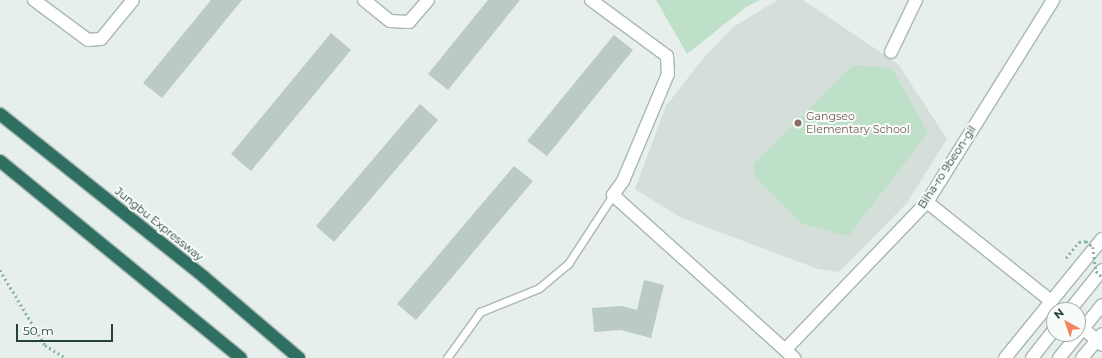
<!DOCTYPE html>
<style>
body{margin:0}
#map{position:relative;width:1102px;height:358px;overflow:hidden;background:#e6efeb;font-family:Montserrat,sans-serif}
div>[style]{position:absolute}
.built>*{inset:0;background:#d4dfda}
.green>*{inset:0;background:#bfe0c8}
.building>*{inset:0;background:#bbcac4}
.path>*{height:2.5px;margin-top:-1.25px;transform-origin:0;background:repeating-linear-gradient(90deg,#86b3a5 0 2px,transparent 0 5px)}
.roads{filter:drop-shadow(1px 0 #a8b8b2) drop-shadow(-1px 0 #a8b8b2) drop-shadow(0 1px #a8b8b2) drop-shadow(0 -1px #a8b8b2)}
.lane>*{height:7px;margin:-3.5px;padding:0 3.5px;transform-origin:3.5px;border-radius:3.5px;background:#fff}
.street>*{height:12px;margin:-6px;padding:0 6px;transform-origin:6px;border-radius:6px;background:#fff}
.secondary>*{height:12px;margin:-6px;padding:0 6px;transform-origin:6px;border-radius:6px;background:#fff}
.highway>*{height:12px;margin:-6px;padding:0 6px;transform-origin:6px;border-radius:6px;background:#2f6f62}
.path-bridge>*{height:2.5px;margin-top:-1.25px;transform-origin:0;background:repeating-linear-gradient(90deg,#86b3a5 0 2px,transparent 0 5px)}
.dots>*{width:11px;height:11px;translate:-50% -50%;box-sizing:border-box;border:2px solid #f7fbf9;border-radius:50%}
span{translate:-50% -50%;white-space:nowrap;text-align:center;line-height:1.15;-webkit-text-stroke:4px #f7fbf9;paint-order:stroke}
.education-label{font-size:11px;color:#785e54}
.left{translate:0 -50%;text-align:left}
.street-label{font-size:11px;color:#24423a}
.north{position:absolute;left:1046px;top:302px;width:40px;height:40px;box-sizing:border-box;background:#f7fbf9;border:1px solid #a3b1ad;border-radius:50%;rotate:320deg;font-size:11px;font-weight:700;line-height:16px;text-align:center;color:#24423a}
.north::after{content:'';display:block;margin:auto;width:14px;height:18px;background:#f4845f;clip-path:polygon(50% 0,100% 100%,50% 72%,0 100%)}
.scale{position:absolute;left:16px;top:324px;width:97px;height:18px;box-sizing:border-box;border:2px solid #24423a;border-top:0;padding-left:5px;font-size:12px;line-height:14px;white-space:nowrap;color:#24423a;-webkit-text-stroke:3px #f7fbf9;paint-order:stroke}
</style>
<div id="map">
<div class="built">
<div style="clip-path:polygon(778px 0,803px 0,898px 64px,947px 139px,907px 203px,839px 272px,818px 269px,680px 217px,635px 189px,666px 106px,701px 61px,733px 27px)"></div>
</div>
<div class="green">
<div style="clip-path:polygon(656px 0,760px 0,746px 7px,687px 54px)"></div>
<div style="clip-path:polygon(853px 65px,892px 68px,928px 133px,848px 236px,802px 224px,755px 177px,753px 165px)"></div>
</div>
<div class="building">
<div style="clip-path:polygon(211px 0,242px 0,162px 98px,143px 83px)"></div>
<div style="clip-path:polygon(488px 0,520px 0,448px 90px,428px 74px)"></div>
<div style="clip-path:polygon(331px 33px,351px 50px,251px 171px,231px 154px)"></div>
<div style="clip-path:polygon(614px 35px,633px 50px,547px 156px,527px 141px)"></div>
<div style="clip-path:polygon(420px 104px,438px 120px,334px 242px,316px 226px)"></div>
<div style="clip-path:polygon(514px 166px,533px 181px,416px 320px,397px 304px)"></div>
<div style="clip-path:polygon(644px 280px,664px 285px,651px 338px,621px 330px,594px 332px,592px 308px,622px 306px,637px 310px)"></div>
</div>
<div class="path">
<div style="left:1066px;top:258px;width:21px;rotate:-51deg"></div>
<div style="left:0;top:270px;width:87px;rotate:59deg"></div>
<div style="left:45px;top:345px;width:25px;rotate:32deg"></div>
</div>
<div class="roads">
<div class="lane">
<div style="left:447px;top:358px;width:57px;rotate:-54.3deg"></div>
<div style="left:480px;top:312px;width:64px;rotate:-22.1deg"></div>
<div style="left:539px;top:288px;width:38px;rotate:-40deg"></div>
<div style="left:568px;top:264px;width:82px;rotate:-56.9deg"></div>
</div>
<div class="street">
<div style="left:34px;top:0;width:67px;rotate:36.5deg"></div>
<div style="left:88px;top:40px;width:13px;rotate:-4deg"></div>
<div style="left:101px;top:39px;width:50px;rotate:-50.6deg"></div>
<div style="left:364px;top:0;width:33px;rotate:39deg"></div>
<div style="left:390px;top:21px;width:19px;rotate:3deg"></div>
<div style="left:409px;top:22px;width:29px;rotate:-49deg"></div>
<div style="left:591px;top:0;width:94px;rotate:36.4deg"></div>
<div style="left:667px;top:56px;width:18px;rotate:87deg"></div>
<div style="left:668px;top:74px;width:116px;rotate:112.8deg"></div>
<div style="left:623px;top:181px;width:17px;rotate:126deg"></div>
<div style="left:613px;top:195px;width:244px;rotate:42deg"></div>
<div style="left:891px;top:52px;width:58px;rotate:-64.3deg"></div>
<div style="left:927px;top:202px;width:159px;rotate:38.6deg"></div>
<div style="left:1078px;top:324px;width:32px;rotate:41deg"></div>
<div style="left:785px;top:350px;width:205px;rotate:-46.2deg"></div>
<div style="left:927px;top:202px;width:238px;rotate:-58deg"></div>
</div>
<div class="secondary">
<div style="left:1070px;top:310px;width:51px;rotate:-51.3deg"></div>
<div style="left:1005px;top:358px;width:154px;rotate:-50.8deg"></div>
<div style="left:1032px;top:358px;width:36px;rotate:-52deg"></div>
<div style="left:1059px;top:358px;width:68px;rotate:-50.9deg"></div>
<div style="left:1082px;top:358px;width:31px;rotate:-50deg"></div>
</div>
<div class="highway">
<div style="left:0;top:114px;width:261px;rotate:38.6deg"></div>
<div style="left:204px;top:277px;width:125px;rotate:40.5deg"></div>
<div style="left:0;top:161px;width:311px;rotate:39.3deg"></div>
</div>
</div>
<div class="path-bridge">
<div style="left:1079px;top:242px;width:7px;rotate:-8deg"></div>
<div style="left:1086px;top:241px;width:9px;rotate:41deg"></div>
<div style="left:1093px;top:247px;width:24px;rotate:83deg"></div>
<div style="left:1096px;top:271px;width:8px;rotate:45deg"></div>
</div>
<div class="dots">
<div style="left:798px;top:123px;background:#8d6e63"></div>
</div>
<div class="education-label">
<span class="left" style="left:806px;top:123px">Gangseo<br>Elementary School</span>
</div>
<div class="street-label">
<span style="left:947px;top:167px;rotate:-57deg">Biha-ro 9beon-gil</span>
<span style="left:159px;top:224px;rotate:39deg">Jungbu Expressway</span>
</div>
<div class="north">N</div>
<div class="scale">50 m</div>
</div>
